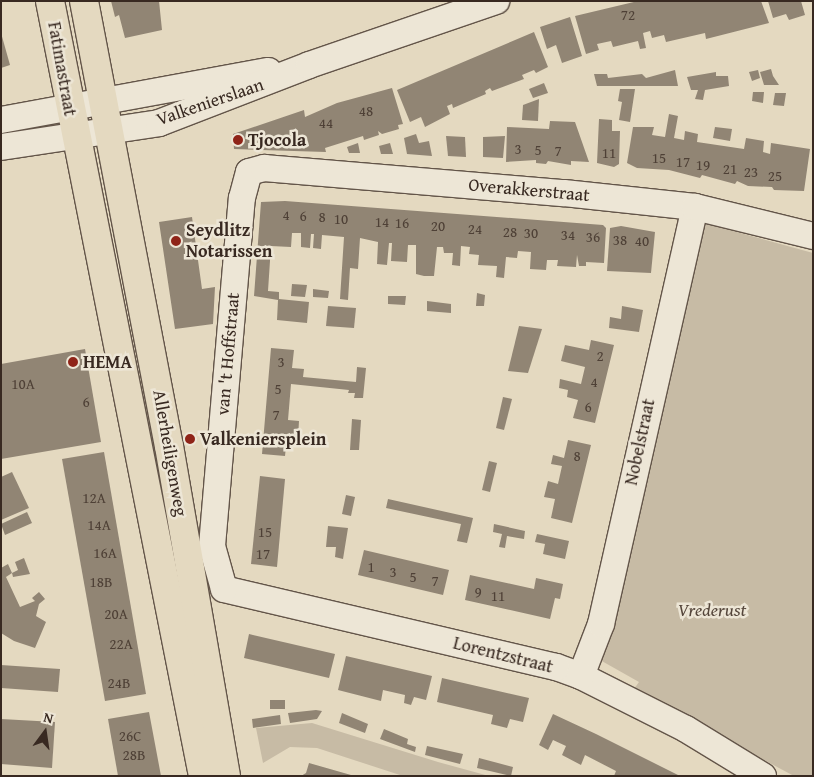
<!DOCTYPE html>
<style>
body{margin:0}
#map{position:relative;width:814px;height:777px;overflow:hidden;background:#e4d9c0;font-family:"Gentium Book Plus",serif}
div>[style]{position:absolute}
.green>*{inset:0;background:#c7bba5}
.building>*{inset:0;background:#918574}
.roads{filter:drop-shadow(1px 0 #635549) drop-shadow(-1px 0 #635549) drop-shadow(0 1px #635549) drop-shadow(0 -1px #635549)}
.minor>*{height:26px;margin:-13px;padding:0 13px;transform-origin:13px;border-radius:13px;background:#ede6d6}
.major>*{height:28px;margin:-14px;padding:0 14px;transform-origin:14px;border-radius:14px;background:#e4d9c0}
.dots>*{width:14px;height:14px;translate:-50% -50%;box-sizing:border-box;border:2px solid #ede6d6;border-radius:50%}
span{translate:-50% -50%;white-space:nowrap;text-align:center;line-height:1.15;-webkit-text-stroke:5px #ede6d6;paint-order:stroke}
.number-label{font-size:15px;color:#4e4036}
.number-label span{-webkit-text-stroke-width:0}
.street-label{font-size:18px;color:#382921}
.poi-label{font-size:18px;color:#382921;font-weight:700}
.left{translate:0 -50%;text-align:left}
.park-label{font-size:18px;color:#55463b;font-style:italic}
.frame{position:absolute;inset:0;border:2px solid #382921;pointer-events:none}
.north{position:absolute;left:20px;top:707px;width:50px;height:50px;-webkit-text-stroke:4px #ede6d6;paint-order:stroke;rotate:14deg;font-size:14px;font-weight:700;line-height:20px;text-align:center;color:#382921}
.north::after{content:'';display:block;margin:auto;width:18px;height:22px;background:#382921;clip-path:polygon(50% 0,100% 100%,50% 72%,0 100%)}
</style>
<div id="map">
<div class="green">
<div style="clip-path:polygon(704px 223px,813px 253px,813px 776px,794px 776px,779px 768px,634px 689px,639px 682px,600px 660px)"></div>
<div style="clip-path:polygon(312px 723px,438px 762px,489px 776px,403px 776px,317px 748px,290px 747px,263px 763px,256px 728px)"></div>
</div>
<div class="building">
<div style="clip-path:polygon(111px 1px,159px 1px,162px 30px,125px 38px,119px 15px,115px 17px)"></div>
<div style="clip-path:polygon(638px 1px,761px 1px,769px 23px,706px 39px,705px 33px,666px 42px,664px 35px,652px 38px,650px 31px,643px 33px,646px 48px,640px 49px,638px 41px,613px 47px,611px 41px,597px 44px,599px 50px,586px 54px,575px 16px)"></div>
<div style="clip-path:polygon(768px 1px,801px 1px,805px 15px,789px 20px,786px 14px,773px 18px)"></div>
<div style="clip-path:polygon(570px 17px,582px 56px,562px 63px,556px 45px,547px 49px,540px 27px)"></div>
<div style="clip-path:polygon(534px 32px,548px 67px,536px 73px,534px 70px,522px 75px,524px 79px,492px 91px,490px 88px,485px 91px,486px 94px,453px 108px,452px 104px,447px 106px,450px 114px,425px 127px,421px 117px,410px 122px,397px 90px)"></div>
<div style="clip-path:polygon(1px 33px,10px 65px,1px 68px)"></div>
<div style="clip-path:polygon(771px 69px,773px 76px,779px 85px,764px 85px,760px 72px)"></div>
<div style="clip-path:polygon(675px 70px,678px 86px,597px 86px,594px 74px,607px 74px,608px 78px,642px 74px,646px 78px)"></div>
<div style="clip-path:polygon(758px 70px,760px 78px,752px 81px,749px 72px)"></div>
<div style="clip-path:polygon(716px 72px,716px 76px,728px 76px,729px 86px,705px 90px,703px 100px,695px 99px,698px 90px,691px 90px,687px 77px)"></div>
<div style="clip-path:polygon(544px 83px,548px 93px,533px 98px,529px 89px)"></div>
<div style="clip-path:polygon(392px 88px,403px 124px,398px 125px,399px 129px,382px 134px,378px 131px,379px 135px,364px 140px,363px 136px,325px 148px,326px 152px,234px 149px,233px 134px,304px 110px,305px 117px,337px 103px)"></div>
<div style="clip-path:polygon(620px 89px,635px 89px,630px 122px,619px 120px,622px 102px,618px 101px)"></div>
<div style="clip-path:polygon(753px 92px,764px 92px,763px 103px,752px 101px)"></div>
<div style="clip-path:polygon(775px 93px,786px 93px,784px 106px,773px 105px)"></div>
<div style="clip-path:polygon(539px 99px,538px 121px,522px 120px,523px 105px)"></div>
<div style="clip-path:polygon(669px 114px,678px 116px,674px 138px,684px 140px,685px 131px,698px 134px,697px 142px,744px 149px,746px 138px,764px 141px,763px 152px,770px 154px,771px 143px,810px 149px,804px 191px,774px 190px,772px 187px,748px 186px,737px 181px,735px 184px,702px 175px,700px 178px,669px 170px,637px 168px,627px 163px,633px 127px,654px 127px,652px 135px,665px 137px)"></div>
<div style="clip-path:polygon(599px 119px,612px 120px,612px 131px,620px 131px,619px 164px,614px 167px,597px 163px)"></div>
<div style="clip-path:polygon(550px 121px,575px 122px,589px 162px,571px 161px,571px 165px,548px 161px,546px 164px,536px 163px,536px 160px,506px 162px,507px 127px,549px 129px)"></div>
<div style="clip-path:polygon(715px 127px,732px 129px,730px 141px,713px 138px)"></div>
<div style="clip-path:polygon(416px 134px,419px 143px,429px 141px,432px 156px,407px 154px,404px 138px)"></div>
<div style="clip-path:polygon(446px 136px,465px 137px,466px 157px,448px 156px)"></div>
<div style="clip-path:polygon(505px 136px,503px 158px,483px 157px,483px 137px)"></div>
<div style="clip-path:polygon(358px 143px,360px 153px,349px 153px,347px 147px)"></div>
<div style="clip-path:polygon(390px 143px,393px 154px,381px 154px,379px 146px)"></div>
<div style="clip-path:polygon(285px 201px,603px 225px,606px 228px,604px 263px,586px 262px,586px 266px,579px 266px,577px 255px,576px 267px,557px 266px,558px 260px,547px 260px,546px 270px,530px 269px,531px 252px,518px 251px,517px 258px,506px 257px,504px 278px,496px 277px,497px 266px,478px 265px,479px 255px,469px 254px,470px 247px,461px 246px,460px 266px,452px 265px,453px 253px,444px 253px,443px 247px,437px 247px,434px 276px,424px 276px,416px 274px,416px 245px,408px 245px,407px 262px,391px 261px,392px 243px,389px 243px,387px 265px,377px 264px,378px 242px,360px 238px,358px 269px,350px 268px,348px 300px,340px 299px,344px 237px,322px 235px,321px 249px,313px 248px,314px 234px,311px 234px,310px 248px,301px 247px,301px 233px,292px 233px,291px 247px,271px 246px,268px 291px,279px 292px,279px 299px,309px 302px,307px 323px,277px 320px,278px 300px,254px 296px,261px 202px)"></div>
<div style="clip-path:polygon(192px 217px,202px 289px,215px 287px,213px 324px,175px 329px,159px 222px)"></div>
<div style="clip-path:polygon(621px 226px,655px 232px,651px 273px,607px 271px,610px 228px)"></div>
<div style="clip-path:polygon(292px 284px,307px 285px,305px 297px,291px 296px)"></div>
<div style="clip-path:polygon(313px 289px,329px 291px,328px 298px,313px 297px)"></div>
<div style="clip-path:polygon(477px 293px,485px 295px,484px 306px,476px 306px)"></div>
<div style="clip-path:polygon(388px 296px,406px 296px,405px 305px,388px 304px)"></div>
<div style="clip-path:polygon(427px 301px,451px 304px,451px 313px,427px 311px)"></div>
<div style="clip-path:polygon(328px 306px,356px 308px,354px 328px,326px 326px)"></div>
<div style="clip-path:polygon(622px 306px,643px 310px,639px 332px,609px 328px,610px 317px,621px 319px)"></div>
<div style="clip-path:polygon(519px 326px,542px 329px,528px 373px,508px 371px)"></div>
<div style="clip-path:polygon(591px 340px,614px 345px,595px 423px,573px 418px,578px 400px,567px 397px,568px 390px,559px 388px,560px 379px,581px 384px,585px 367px,561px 361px,565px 345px,589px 350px)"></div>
<div style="clip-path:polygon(271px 348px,294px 350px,292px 368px,304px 369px,303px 377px,356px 382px,357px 367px,366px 368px,363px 398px,354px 398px,355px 393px,348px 393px,349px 390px,291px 384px,288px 420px,299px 421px,298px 438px,287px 437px,285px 456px,262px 454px)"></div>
<div style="clip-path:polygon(85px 349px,101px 442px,1px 459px,1px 364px)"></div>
<div style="clip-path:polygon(503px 397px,512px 399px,504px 430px,496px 428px)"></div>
<div style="clip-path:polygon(352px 419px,361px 420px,359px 450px,350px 450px)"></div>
<div style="clip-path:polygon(568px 440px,591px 445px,572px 523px,551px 518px,555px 499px,544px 497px,548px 481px,558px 484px,562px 466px,551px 464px,553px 455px,564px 458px)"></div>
<div style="clip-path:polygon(104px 452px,146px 694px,105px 701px,62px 459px)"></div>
<div style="clip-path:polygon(489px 461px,497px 463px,490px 492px,482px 490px)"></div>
<div style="clip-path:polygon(12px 472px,29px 508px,1px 520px,1px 477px)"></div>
<div style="clip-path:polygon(260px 476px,285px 479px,277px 567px,251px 564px)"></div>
<div style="clip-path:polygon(346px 495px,355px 497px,351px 516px,342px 514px)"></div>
<div style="clip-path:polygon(388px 499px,473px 518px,467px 543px,457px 541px,461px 524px,386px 508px)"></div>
<div style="clip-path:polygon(27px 512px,32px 523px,5px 535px,1px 524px)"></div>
<div style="clip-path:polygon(494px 524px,525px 531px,524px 539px,507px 536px,505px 548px,499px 547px,502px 534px,493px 532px)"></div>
<div style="clip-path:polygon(328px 526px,348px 528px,343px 559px,335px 557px,336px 547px,326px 547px)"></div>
<div style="clip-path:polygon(537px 534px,569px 541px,565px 559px,543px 554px,545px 544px,535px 542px)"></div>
<div style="clip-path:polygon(364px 550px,449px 570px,443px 595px,358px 575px)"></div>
<div style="clip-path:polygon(24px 558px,30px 574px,13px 577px,12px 573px,18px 570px,15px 562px)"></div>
<div style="clip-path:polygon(8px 564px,12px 573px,6px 577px,20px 607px,35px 601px,32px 598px,39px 592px,45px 599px,39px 604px,36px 616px,46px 622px,35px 648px,14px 641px,1px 633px,1px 568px)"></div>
<div style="clip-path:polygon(470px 575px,534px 589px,536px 578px,563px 584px,560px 599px,555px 598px,550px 619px,465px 600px)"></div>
<div style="clip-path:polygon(249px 634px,335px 654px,329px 678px,244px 658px)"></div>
<div style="clip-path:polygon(346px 656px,432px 676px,426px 700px,414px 697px,411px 705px,404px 703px,405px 695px,383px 690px,381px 701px,338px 690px)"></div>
<div style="clip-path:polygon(1px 665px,60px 669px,58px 692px,1px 688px)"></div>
<div style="clip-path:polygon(442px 678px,529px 698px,523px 722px,510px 719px,507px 728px,491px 724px,493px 715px,437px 702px)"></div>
<div style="clip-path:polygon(270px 700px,285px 700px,285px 709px,270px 709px)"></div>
<div style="clip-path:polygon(316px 710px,322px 711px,317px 719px,290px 723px,288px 713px)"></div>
<div style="clip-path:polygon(149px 712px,161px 776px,118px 776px,108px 719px)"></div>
<div style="clip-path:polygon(342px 713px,368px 724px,365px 733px,339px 723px)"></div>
<div style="clip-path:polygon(553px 714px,596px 734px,680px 776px,614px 776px,616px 771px,585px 755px,581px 765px,562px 755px,566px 746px,553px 740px,548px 750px,539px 745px)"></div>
<div style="clip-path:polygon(280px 715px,281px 724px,253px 728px,252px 719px)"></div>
<div style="clip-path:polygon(1px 719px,55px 722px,52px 768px,1px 764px)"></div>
<div style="clip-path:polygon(384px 729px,408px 739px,407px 744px,416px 747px,415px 752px,380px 739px)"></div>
<div style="clip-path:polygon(427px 746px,463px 754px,460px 764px,425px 755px)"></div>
<div style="clip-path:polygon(479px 758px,513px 767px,511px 776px,477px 768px)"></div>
<div style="clip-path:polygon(309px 763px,351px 775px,351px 776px,301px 776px,306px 773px)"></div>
</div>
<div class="roads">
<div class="minor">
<div style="left:1px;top:120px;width:272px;rotate:-10.4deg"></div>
<div style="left:1px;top:147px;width:160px;rotate:-8.6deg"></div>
<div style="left:159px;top:123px;width:161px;rotate:-21.1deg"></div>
<div style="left:309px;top:65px;width:198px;rotate:-18.9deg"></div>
<div style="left:581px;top:676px;width:56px;rotate:-69deg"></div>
<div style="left:601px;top:624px;width:427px;rotate:-77.3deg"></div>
<div style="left:763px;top:776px;width:90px;rotate:-148.6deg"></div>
<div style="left:686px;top:729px;width:118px;rotate:-153.2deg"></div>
<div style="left:581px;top:676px;width:27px;rotate:-160deg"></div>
<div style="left:556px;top:667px;width:341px;rotate:-166.8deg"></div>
<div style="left:224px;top:589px;width:45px;rotate:-105.6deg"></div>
<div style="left:212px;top:546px;width:349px;rotate:-85.1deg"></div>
<div style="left:242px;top:198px;width:27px;rotate:-75deg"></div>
<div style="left:249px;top:172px;width:16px;rotate:-15deg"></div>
<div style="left:264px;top:168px;width:301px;rotate:4.8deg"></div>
<div style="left:564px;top:193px;width:132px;rotate:6.1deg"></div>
<div style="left:695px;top:207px;width:122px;rotate:13.8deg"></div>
</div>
<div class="major">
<div style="left:50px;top:1px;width:790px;rotate:78.83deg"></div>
<div style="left:84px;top:1px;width:453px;rotate:79.2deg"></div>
<div style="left:169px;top:446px;width:335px;rotate:80.2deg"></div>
</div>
</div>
<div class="dots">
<div style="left:238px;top:140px;background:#8f2418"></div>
<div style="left:176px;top:241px;background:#8f2418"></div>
<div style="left:73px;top:362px;background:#8f2418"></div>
<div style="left:190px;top:439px;background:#8f2418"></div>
</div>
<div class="number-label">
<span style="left:628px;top:15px">72</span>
<span style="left:366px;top:111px">48</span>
<span style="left:326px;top:123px">44</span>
<span style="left:518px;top:149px">3</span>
<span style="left:538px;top:150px">5</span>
<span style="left:558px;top:151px">7</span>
<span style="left:609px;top:153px">11</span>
<span style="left:659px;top:158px">15</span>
<span style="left:683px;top:162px">17</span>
<span style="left:703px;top:165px">19</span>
<span style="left:730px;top:169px">21</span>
<span style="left:751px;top:172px">23</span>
<span style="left:775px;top:176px">25</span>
<span style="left:286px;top:215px">4</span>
<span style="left:303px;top:216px">6</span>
<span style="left:322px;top:217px">8</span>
<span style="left:341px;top:219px">10</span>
<span style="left:382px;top:222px">14</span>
<span style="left:402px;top:223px">16</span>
<span style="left:438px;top:226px">20</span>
<span style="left:475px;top:229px">24</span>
<span style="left:510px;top:232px">28</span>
<span style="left:531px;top:233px">30</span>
<span style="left:568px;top:235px">34</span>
<span style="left:593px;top:237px">36</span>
<span style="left:620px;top:240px">38</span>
<span style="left:642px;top:241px">40</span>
<span style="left:600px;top:356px">2</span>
<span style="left:281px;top:362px">3</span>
<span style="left:594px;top:382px">4</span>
<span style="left:23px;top:384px">10A</span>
<span style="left:278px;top:389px">5</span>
<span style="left:86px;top:402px">6</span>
<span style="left:588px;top:407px">6</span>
<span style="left:276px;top:415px">7</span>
<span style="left:577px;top:456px">8</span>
<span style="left:94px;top:498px">12A</span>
<span style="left:99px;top:525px">14A</span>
<span style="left:265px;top:532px">15</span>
<span style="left:105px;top:553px">16A</span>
<span style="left:263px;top:554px">17</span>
<span style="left:371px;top:567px">1</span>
<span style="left:393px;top:572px">3</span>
<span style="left:413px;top:577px">5</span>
<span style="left:435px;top:581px">7</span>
<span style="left:101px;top:582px">18B</span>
<span style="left:478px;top:592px">9</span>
<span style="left:498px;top:596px">11</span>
<span style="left:116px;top:614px">20A</span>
<span style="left:121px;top:644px">22A</span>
<span style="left:119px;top:683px">24B</span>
<span style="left:130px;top:736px">26C</span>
<span style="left:134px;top:755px">28B</span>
</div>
<div class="street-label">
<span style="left:62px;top:69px;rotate:80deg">Fatimastraat</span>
<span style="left:210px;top:102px;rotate:-19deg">Valkenierslaan</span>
<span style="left:529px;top:190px;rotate:5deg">Overakkerstraat</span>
<span style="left:228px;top:354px;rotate:-85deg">van 't Hoffstraat</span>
<span style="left:640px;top:442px;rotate:-78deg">Nobelstraat</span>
<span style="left:170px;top:453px;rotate:80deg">Allerheiligenweg</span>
<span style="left:503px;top:655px;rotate:14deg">Lorentzstraat</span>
</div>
<div class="poi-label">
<span class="left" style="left:248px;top:140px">Tjocola</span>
<span class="left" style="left:186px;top:241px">Seydlitz<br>Notarissen</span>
<span class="left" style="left:83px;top:362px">HEMA</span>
<span class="left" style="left:200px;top:439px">Valkeniersplein</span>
</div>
<div class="park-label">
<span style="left:712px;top:610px">Vrederust</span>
</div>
<div class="frame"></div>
<div class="north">N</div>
</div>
